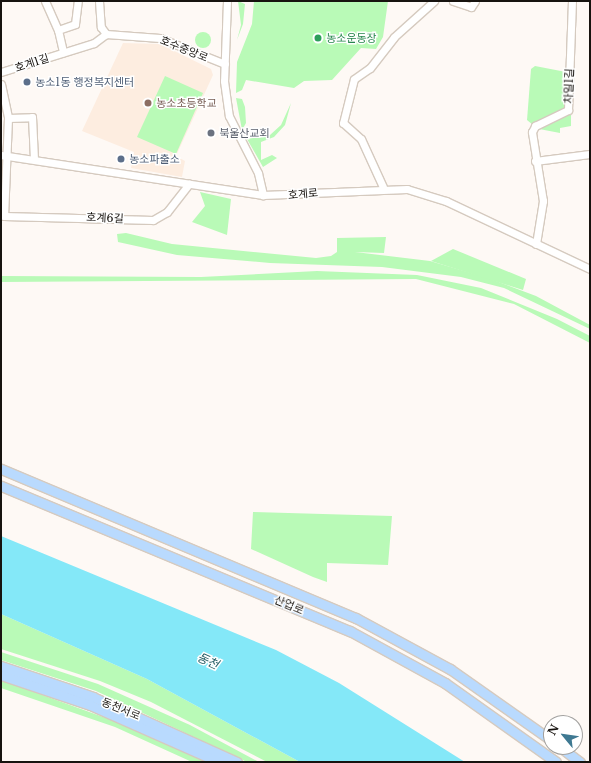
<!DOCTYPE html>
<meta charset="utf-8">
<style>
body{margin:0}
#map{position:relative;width:591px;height:763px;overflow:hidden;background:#fef9f5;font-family:"Libre Baskerville","Noto Sans KR",serif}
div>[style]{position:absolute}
.education>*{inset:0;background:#fdede0}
.green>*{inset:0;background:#b9fab7}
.round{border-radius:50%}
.water>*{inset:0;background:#84e8f8}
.roads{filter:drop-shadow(1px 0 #d5cabf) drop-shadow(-1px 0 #d5cabf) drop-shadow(0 1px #d5cabf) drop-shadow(0 -1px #d5cabf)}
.minor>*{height:7px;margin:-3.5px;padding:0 3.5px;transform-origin:3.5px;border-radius:3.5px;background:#fff}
.major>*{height:9px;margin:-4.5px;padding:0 4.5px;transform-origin:4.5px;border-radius:4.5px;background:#b9dafe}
.dots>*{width:11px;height:11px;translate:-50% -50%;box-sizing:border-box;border:2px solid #fff;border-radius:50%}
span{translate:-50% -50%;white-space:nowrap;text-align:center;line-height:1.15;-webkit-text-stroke:3px #fff;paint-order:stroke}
.leisure-label{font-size:11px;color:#27864d}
.left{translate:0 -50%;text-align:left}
.street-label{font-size:11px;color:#17130f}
.service-label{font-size:11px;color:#4e5e75}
.education-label{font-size:11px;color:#785e54}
.worship-label{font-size:11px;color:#5b616d}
.water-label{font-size:12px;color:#245d65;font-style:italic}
.frame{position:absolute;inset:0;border:2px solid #17130f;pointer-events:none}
.north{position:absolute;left:543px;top:715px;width:40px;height:40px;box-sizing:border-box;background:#fff;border:1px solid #a2a19f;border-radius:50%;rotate:299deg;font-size:11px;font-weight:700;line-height:16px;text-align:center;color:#17130f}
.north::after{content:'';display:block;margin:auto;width:14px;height:18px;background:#3f7992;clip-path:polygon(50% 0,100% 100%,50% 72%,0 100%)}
</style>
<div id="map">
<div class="education">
<div style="clip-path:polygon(123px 43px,160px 44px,211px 69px,213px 75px,176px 156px,185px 161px,182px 177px,131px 168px,134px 152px,82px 131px)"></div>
</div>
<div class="green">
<div style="clip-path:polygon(238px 1px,245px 4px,243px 24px,237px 40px,241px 25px)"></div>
<div style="clip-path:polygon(254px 1px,388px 1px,383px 37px,376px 49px,361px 48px,332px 80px,304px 81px,294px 88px,246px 80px,242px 90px,236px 93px,237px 62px,252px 24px)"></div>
<div class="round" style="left:195px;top:32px;width:16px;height:16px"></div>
<div style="clip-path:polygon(535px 66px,566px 72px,567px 107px,533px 125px,527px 120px,531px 69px)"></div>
<div style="clip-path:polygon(165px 76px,203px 93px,176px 154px,137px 137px)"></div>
<div style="clip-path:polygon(236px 98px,242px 99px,245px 107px,246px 123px,242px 130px)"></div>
<div style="clip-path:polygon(291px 103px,285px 125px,274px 137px,261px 142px,261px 160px,272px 155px,277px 158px,263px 167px,247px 139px,270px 135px,281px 125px)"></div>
<div style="clip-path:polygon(571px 114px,571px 126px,560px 128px,560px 133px,534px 128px)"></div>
<div style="clip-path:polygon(200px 192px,231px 199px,227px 235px,192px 222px,205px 206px)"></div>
<div style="clip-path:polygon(126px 233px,172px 244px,316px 258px,331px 256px,337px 252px,337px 238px,386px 237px,384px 253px,355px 252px,430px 261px,488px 278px,536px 296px,590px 325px,590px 329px,504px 288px,461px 277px,382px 267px,270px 263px,177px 255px,118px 242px,117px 234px)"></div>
<div style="clip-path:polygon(453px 249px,526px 279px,523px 290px,431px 261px)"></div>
<div style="clip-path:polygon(317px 271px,417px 275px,481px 288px,557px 319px,590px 336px,590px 343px,514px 304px,416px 279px,1px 282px,1px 276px,201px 277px)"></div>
<div style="clip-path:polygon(253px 512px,392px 516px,388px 565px,327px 563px,327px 582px,313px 577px,251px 549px)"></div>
<div style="clip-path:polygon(1px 614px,147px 679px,300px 762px,267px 762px,151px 702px,100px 681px,1px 649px)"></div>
<div style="clip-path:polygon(1px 652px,98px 684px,190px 725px,259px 762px,247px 762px,96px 691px,1px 660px)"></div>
<div style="clip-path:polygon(1px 680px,128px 726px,207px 762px,192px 762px,115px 727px,1px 688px)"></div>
</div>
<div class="water">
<div style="clip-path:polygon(1px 536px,276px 650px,339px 683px,465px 762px,300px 762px,147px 679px,1px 614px)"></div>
</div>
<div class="roads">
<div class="minor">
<div style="left:45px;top:1px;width:32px;rotate:66deg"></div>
<div style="left:58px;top:30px;width:23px;rotate:77deg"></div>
<div style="left:99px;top:1px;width:26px;rotate:86deg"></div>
<div style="left:101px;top:27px;width:9px;rotate:54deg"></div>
<div style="left:106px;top:34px;width:54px;rotate:4.2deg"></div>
<div style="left:160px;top:38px;width:70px;rotate:21.8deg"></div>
<div style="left:227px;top:1px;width:80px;rotate:92.1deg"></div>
<div style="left:224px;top:81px;width:35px;rotate:82deg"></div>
<div style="left:229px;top:116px;width:64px;rotate:63deg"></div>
<div style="left:258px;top:173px;width:23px;rotate:77deg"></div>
<div style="left:453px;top:1px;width:19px;rotate:18deg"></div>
<div style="left:471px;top:7px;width:7px;rotate:-56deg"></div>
<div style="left:58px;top:30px;width:18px;rotate:-19deg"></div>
<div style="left:75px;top:24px;width:23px;rotate:-83deg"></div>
<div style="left:1px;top:72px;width:97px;rotate:-17.3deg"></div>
<div style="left:94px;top:43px;width:15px;rotate:-37deg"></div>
<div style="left:1px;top:84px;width:35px;rotate:78deg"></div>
<div style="left:8px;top:118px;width:24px;rotate:-2deg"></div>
<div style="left:32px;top:117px;width:42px;rotate:87.3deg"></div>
<div style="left:8px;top:118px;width:98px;rotate:92.3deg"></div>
<div style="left:4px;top:216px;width:149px;rotate:1.5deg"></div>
<div style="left:153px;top:220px;width:16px;rotate:-30deg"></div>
<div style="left:167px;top:212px;width:36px;rotate:-52deg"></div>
<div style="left:1px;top:155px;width:265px;rotate:8.7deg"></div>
<div style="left:263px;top:195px;width:144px;rotate:-2.4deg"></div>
<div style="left:407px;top:189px;width:41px;rotate:17.1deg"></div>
<div style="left:446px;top:201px;width:159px;rotate:25.3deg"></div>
<div style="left:535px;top:161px;width:55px;rotate:-7.3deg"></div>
<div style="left:383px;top:187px;width:53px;rotate:-114.6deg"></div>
<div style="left:361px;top:139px;width:24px;rotate:-138deg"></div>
<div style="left:343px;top:123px;width:45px;rotate:-76deg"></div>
<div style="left:354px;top:79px;width:19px;rotate:-35deg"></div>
<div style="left:370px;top:68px;width:39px;rotate:-52deg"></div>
<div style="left:394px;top:37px;width:54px;rotate:-42deg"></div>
<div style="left:536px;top:244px;width:44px;rotate:-80.8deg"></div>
<div style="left:543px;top:201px;width:70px;rotate:-99.1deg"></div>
<div style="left:532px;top:132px;width:7px;rotate:-63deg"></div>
<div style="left:535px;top:126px;width:37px;rotate:-26deg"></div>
<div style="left:568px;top:110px;width:109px;rotate:-87.9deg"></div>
</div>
<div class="major">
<div style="left:1px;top:469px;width:385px;rotate:22.8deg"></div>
<div style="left:356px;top:618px;width:107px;rotate:28.5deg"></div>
<div style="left:450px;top:669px;width:123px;rotate:35.1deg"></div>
<div style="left:1px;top:486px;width:378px;rotate:22.6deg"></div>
<div style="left:350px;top:631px;width:108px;rotate:28.7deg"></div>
<div style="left:445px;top:683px;width:136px;rotate:35.4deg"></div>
<div style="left:1px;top:666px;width:97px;rotate:18.6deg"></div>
<div style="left:93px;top:697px;width:158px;rotate:24.3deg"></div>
<div style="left:1px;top:675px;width:94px;rotate:18.6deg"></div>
<div style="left:90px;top:705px;width:141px;rotate:23.8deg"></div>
<div style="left:560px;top:747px;width:25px;rotate:37deg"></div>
</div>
</div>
<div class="dots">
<div style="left:318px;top:38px;background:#2e9e5b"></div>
<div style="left:27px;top:82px;background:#5c6f8a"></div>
<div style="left:148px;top:103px;background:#8d6e63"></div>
<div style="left:211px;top:133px;background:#6b7280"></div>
<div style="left:121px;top:159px;background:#5c6f8a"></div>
</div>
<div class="leisure-label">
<span class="left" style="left:326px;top:38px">농소운동장</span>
</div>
<div class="street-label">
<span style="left:184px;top:49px;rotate:22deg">호수중앙로</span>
<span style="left:32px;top:63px;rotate:-18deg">호계1길</span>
<span style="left:569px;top:86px;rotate:-88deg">차일1길</span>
<span style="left:303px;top:194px;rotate:-5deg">호계로</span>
<span style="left:105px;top:218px;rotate:3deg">호계6길</span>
<span style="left:289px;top:605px;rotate:23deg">산업로</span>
<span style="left:121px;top:709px;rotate:22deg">동천서로</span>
</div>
<div class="service-label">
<span class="left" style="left:35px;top:82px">농소1동 행정복지센터</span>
<span class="left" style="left:129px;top:159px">농소파출소</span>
</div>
<div class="education-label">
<span class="left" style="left:156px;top:103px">농소초등학교</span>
</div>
<div class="worship-label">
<span class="left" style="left:219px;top:133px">북울산교회</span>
</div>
<div class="water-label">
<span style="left:208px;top:661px;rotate:24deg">동천</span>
</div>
<div class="frame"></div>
<div class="north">N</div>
</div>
